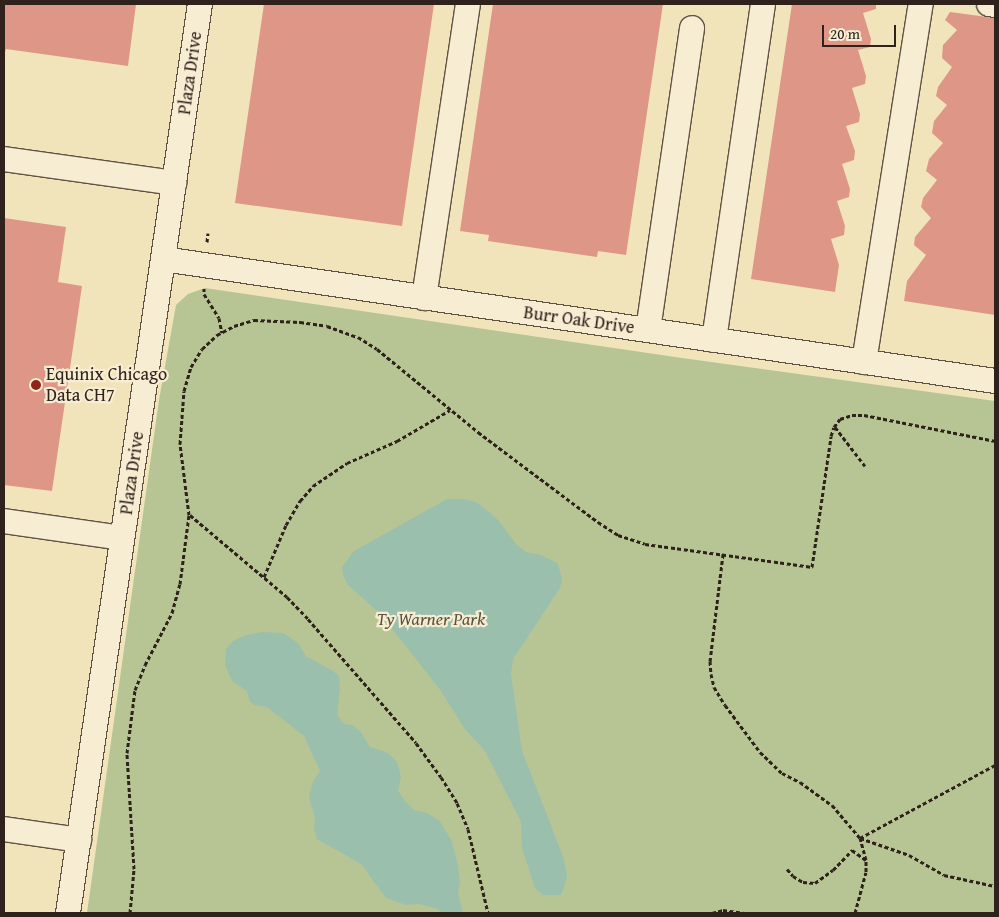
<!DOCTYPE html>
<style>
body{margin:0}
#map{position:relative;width:999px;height:917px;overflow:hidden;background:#f2e4ba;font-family:"Gentium Book Plus",serif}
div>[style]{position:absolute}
.green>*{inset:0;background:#b6c593}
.water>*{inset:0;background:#9bbfad}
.building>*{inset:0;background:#de9787}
.path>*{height:3px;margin-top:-1.5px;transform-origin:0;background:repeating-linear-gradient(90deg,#2f211b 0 4px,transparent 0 6.5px)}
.roads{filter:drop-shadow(1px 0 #605243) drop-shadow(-1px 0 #605243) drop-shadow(0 1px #605243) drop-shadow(0 -1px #605243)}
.minor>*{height:24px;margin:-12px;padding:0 12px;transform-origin:12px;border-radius:12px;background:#f7edd2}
.dots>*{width:14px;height:14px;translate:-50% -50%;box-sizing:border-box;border:2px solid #f7edd2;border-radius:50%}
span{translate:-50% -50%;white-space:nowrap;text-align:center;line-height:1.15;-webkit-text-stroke:4.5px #f7edd2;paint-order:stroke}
.street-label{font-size:18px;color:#2f211b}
.poi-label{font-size:18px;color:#2f211b}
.left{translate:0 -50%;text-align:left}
.park-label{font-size:18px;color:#58523f;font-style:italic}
.frame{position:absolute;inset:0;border:5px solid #2f211b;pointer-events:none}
.scale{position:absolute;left:822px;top:25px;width:74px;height:22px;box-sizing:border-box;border:2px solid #2f211b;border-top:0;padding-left:6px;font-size:15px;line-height:18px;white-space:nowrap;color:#2f211b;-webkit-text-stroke:4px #f7edd2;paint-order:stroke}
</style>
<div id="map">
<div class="green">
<div style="clip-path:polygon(205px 288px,682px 358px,995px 401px,995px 913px,87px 913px,159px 400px,176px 305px,188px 294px)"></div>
</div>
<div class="water">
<div style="clip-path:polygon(447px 499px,464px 499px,478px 503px,498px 520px,516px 544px,526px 552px,541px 555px,557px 563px,560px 571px,562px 579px,560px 588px,513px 659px,511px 674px,522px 751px,564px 859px,567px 877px,561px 895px,543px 895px,535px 888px,522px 848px,521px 822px,485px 751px,464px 728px,441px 691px,401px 640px,376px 610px,348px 585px,343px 575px,342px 567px,354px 551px)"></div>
<div style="clip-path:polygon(263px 632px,283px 633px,298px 643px,306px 656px,333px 671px,339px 676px,340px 687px,337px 715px,344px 724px,352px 725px,360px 731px,370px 747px,388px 753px,397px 762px,401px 777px,398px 791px,405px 801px,414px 810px,427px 813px,440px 821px,452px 842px,458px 865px,460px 882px,458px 894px,463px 913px,441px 913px,438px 909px,419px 904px,406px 905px,386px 898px,361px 864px,317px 839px,314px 828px,315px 818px,309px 797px,313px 781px,320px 771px,304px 736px,267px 707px,254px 705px,250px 702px,247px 691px,232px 681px,225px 665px,226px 649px,233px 641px,246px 635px)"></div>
</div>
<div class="building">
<div style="clip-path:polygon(4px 4px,136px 4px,128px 66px,6px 49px,4px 55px)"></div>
<div style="clip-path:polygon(264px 4px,434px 4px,402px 226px,235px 203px)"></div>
<div style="clip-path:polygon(493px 4px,663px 4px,626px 255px,598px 251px,597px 257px,488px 241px,489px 235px,460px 231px)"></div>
<div style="clip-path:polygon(792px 4px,876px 4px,876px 9px,863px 13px,871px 39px,870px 47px,858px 50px,866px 76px,865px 84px,852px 88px,860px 114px,859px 122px,846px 126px,855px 151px,854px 160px,842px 164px,850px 189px,849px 197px,837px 201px,845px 226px,844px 235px,831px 239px,839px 265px,835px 292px,751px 279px)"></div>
<div style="clip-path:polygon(950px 12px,995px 18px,995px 315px,904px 301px,907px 281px,926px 255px,914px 245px,915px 237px,931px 218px,921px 207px,923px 198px,937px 180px,926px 171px,929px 159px,943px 143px,932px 133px,934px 121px,947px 105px,936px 96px,938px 87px,952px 67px,942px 58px,943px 45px,957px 30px,945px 20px)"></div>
<div style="clip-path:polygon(4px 218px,66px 227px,58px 282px,82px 286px,52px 491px,4px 485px)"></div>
</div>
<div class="path">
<div style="left:207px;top:242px;width:9px;rotate:-84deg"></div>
<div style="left:204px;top:288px;width:6px;rotate:90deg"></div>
<div style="left:204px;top:294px;width:28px;rotate:58deg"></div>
<div style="left:219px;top:318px;width:15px;rotate:79deg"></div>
<div style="left:835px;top:427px;width:49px;rotate:52.4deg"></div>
<div style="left:190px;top:515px;width:127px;rotate:40.2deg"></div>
<div style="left:287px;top:597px;width:30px;rotate:46deg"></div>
<div style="left:308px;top:619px;width:164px;rotate:48.9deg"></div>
<div style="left:416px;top:743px;width:42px;rotate:53.7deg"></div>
<div style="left:441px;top:777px;width:31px;rotate:58deg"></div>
<div style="left:457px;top:803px;width:28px;rotate:67deg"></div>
<div style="left:468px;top:829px;width:86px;rotate:76.6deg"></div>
<div style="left:723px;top:554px;width:108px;rotate:96.9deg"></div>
<div style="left:710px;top:661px;width:13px;rotate:86deg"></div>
<div style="left:711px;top:674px;width:13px;rotate:77deg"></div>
<div style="left:714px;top:687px;width:21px;rotate:59deg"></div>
<div style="left:725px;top:705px;width:59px;rotate:53.3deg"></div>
<div style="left:760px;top:752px;width:30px;rotate:44deg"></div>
<div style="left:782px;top:773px;width:20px;rotate:27deg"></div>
<div style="left:800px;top:782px;width:39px;rotate:36deg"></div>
<div style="left:832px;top:805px;width:43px;rotate:49.7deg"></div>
<div style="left:860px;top:838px;width:52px;rotate:19.1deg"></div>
<div style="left:909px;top:855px;width:40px;rotate:29.7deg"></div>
<div style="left:944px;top:875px;width:52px;rotate:12.2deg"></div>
<div style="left:264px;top:577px;width:56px;rotate:-67.1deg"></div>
<div style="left:286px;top:525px;width:28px;rotate:-60deg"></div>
<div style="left:300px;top:501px;width:20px;rotate:-49deg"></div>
<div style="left:313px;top:486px;width:41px;rotate:-34.1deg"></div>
<div style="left:347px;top:463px;width:55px;rotate:-23.7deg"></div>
<div style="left:397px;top:441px;width:61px;rotate:-30.3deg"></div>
<div style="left:787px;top:869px;width:9px;rotate:49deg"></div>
<div style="left:793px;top:876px;width:12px;rotate:31deg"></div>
<div style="left:803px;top:882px;width:12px;rotate:5deg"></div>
<div style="left:815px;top:883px;width:22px;rotate:-36deg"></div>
<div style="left:833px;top:870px;width:28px;rotate:-46deg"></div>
<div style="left:852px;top:850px;width:17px;rotate:36deg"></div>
<div style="left:130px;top:913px;width:44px;rotate:-84.8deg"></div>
<div style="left:134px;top:869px;width:116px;rotate:-93.5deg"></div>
<div style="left:127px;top:753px;width:64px;rotate:-82.8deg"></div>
<div style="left:135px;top:690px;width:27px;rotate:-68deg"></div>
<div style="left:145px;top:665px;width:59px;rotate:-62.6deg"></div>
<div style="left:172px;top:613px;width:30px;rotate:-75deg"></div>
<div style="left:180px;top:584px;width:70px;rotate:-82.6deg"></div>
<div style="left:189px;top:515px;width:72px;rotate:-97.2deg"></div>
<div style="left:180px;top:444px;width:53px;rotate:-85.7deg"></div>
<div style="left:184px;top:391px;width:25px;rotate:-74deg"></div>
<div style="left:191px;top:367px;width:21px;rotate:-59deg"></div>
<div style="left:202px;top:349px;width:21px;rotate:-43deg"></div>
<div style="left:217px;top:335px;width:19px;rotate:-28deg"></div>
<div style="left:234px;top:326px;width:21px;rotate:-17deg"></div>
<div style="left:254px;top:320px;width:46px;rotate:2.5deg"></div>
<div style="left:300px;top:322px;width:27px;rotate:8deg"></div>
<div style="left:327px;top:326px;width:33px;rotate:20deg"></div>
<div style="left:358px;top:337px;width:22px;rotate:32deg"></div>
<div style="left:377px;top:349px;width:131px;rotate:39.4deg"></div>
<div style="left:478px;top:432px;width:150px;rotate:36.9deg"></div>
<div style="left:598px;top:522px;width:24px;rotate:33deg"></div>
<div style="left:618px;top:535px;width:28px;rotate:18deg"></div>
<div style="left:645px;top:544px;width:169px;rotate:7.8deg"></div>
<div style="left:812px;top:567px;width:132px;rotate:-81.7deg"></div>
<div style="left:831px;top:436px;width:9px;rotate:-72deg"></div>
<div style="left:834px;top:427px;width:10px;rotate:-53deg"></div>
<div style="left:840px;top:419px;width:13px;rotate:-18deg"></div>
<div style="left:852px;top:415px;width:12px"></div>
<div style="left:864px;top:415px;width:134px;rotate:11.2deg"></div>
<div style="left:712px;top:913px;width:11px;rotate:-15deg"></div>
<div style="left:723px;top:910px;width:22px;rotate:8deg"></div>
<div style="left:855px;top:913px;width:42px;rotate:-75deg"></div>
<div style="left:866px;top:872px;width:12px;rotate:-90deg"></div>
<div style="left:866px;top:860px;width:23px;rotate:-105deg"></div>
<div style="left:860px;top:838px;width:153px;rotate:-28.4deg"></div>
</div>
<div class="roads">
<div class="minor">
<div style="left:989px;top:4px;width:6px;rotate:9deg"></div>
<div style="left:4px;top:159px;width:172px;rotate:8deg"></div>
<div style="left:163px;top:259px;width:841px;rotate:8.34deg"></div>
<div style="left:424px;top:298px;width:297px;rotate:-81.5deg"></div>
<div style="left:648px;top:330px;width:305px;rotate:-81.7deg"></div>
<div style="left:714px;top:340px;width:340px;rotate:-81.7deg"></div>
<div style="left:864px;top:362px;width:363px;rotate:-81deg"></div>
<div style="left:4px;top:521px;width:119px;rotate:8.2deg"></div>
<div style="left:4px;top:829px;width:76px;rotate:8.3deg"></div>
<div style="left:68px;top:913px;width:919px;rotate:-81.74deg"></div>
</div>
</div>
<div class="dots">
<div style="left:36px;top:385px;background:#8f2418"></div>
</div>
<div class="street-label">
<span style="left:190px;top:73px;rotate:-82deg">Plaza Drive</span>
<span style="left:579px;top:320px;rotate:8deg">Burr Oak Drive</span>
<span style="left:132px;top:473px;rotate:-82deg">Plaza Drive</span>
</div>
<div class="poi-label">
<span class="left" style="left:46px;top:385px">Equinix Chicago<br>Data CH7</span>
</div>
<div class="park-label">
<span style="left:431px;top:619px">Ty Warner Park</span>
</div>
<div class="frame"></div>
<div class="scale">20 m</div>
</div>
